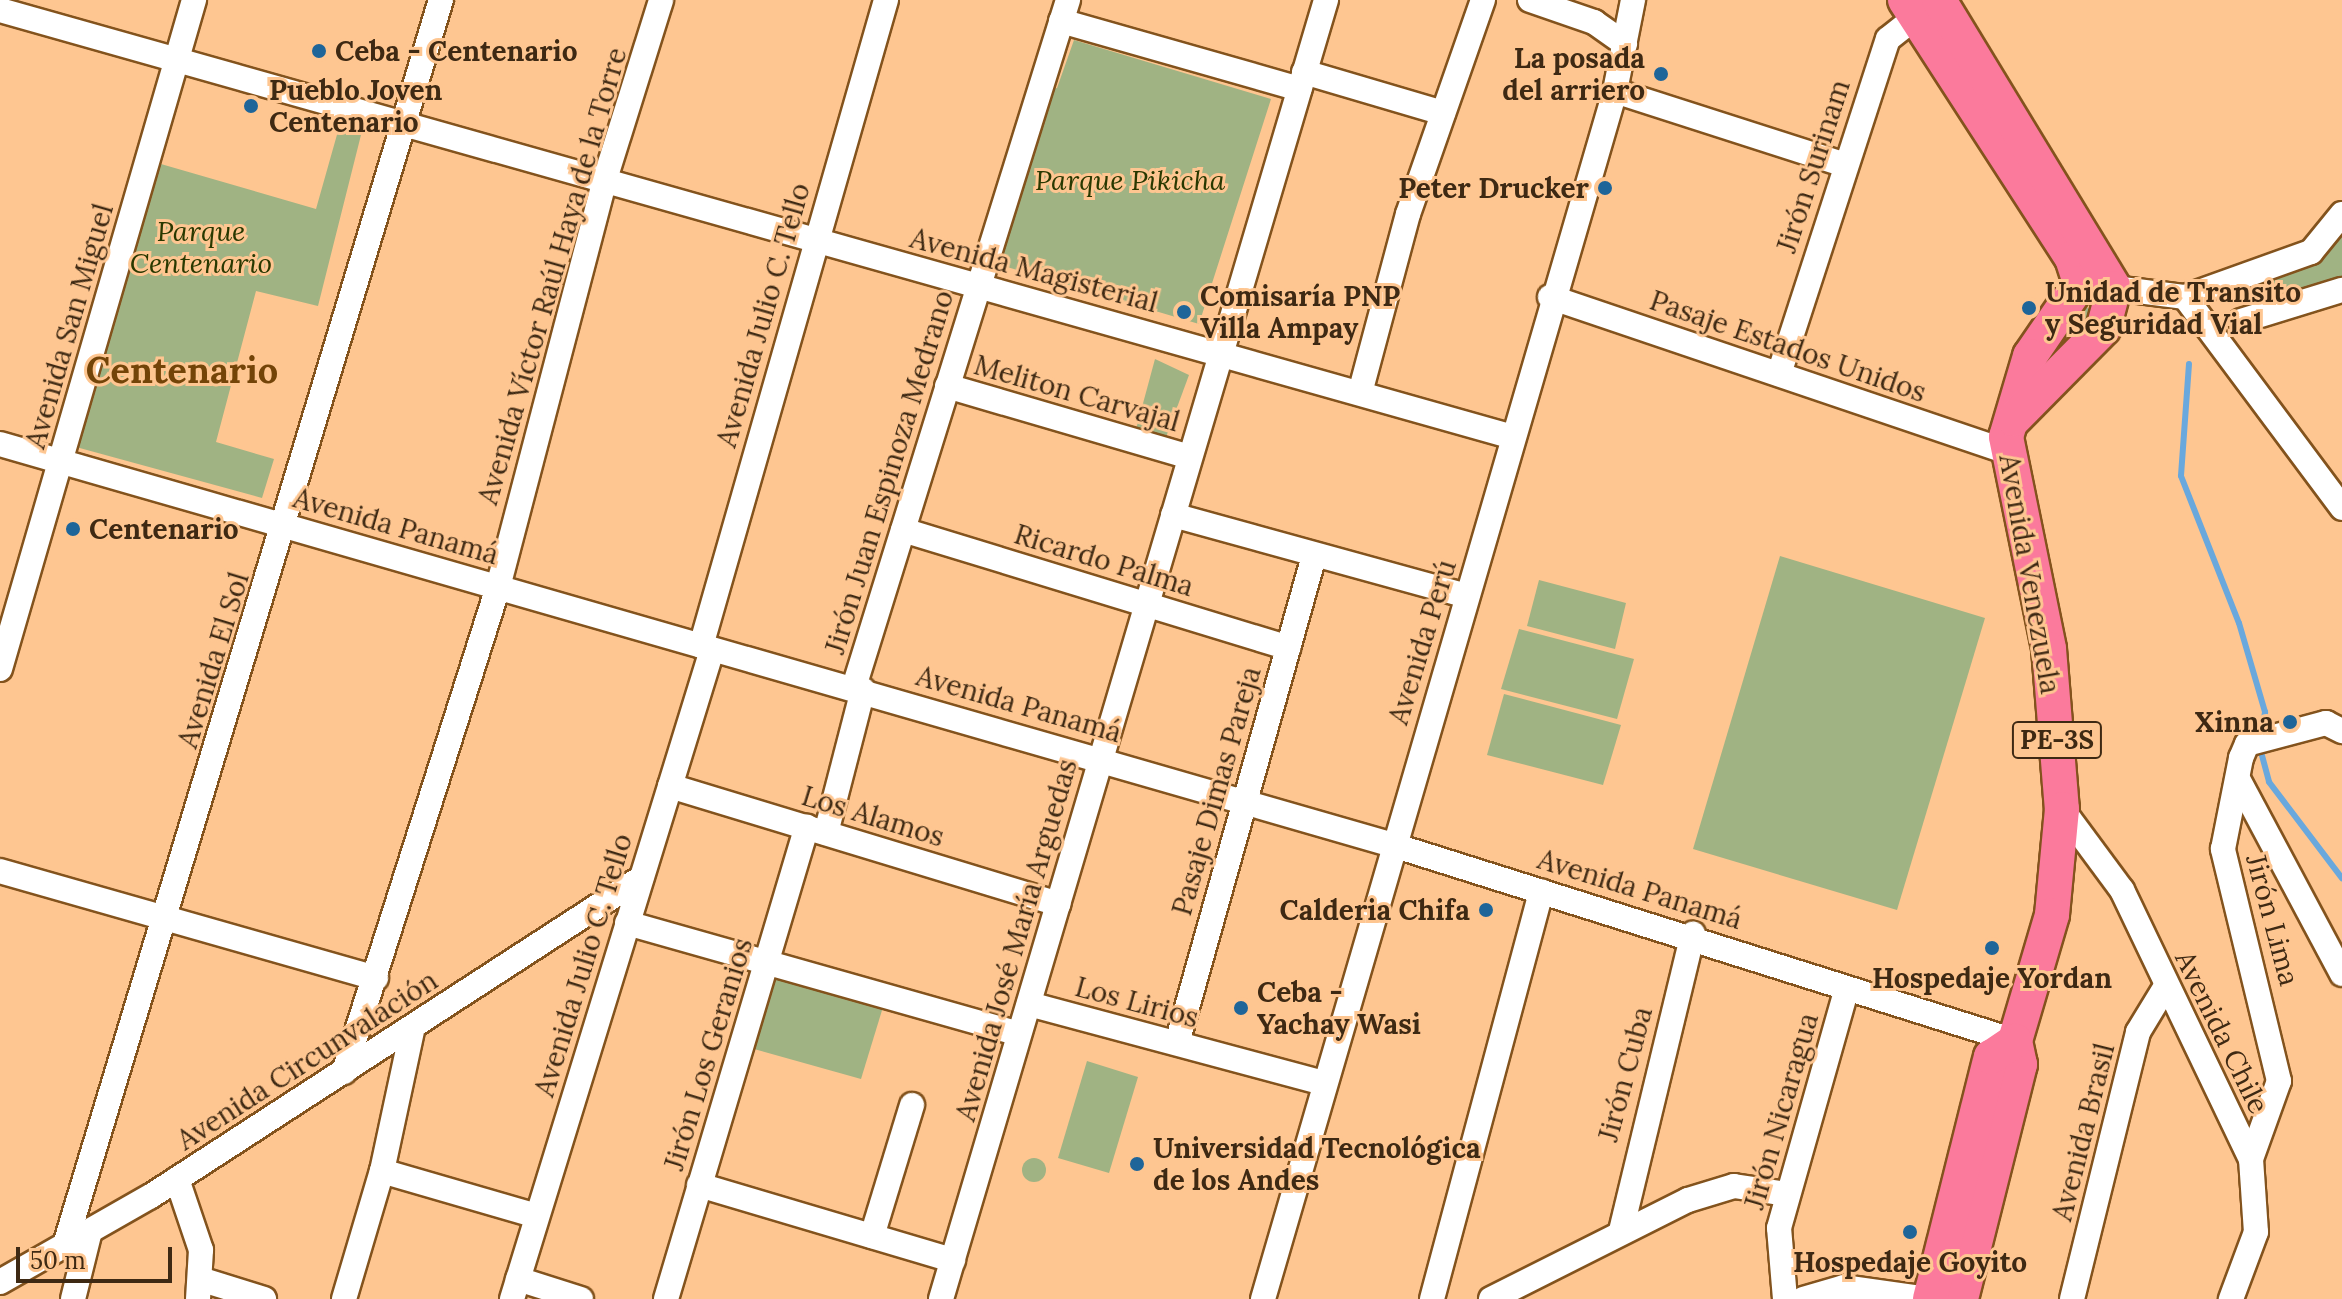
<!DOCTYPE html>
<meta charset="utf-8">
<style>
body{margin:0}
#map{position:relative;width:2342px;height:1299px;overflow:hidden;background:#fec691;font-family:Lora,serif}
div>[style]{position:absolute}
.green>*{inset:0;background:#a0b383}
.round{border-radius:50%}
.stream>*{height:6px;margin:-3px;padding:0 3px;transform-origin:3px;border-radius:3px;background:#69a8dd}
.roads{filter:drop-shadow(2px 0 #83531d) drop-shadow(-2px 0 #83531d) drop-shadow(0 2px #83531d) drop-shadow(0 -2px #83531d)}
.minor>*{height:24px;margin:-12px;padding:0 12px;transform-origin:12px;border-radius:12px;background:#fff}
.highway>*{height:34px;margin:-17px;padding:0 17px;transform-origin:17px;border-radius:17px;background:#fb7a9c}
.dots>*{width:22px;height:22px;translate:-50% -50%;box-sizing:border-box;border:4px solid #fec691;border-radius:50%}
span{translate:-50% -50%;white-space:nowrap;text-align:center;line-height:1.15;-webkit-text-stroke:6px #fec691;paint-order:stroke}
.shield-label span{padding:2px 6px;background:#fec691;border:2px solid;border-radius:6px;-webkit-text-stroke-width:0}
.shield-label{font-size:26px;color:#3e2913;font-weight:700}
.poi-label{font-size:28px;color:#3e2913;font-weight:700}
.left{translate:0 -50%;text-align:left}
.right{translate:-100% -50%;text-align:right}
.street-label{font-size:28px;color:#3e2913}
.park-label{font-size:28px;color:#283800;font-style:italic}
.district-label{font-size:36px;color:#734408;font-weight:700}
.scale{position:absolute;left:16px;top:1247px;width:156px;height:36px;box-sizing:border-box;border:4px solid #3e2913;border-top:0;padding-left:10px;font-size:24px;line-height:28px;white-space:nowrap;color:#3e2913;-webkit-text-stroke:6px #fec691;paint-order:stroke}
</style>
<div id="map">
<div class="green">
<div style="clip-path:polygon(1074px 40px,1271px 99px,1199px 324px,987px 261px,1045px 91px,1057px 88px)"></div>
<div style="clip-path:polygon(340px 124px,362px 131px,318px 306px,256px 291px,216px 442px,274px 459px,262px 498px,76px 447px,154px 162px,316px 209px)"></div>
<div style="clip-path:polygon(2342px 226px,2342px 278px,2246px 311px,2241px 285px)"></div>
<div style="clip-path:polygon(2086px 305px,2093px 317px,2046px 372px,2043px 360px)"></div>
<div style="clip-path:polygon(1155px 359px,1189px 375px,1165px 440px,1135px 433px)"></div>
<div style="clip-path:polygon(1780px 556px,1985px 618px,1897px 910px,1693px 849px)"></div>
<div style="clip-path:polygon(1539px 580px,1626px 603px,1615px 649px,1527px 626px)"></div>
<div style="clip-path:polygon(1519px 629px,1634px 659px,1617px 719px,1501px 689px)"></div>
<div style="clip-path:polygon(1504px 694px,1621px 725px,1603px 785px,1487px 755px)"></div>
<div style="clip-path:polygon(775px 970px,883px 1007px,861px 1079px,754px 1049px)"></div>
<div style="clip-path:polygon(1087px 1061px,1138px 1077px,1109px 1173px,1058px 1158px)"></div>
<div class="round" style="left:1022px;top:1158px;width:24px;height:24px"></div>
</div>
<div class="stream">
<div style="left:2189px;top:364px;width:112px;rotate:94.1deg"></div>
<div style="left:2181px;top:476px;width:158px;rotate:68.5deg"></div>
<div style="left:2239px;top:623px;width:93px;rotate:73.7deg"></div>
<div style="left:2265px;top:712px;width:21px;rotate:98deg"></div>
<div style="left:2260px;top:748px;width:35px;rotate:75deg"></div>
<div style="left:2269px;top:782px;width:121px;rotate:52.8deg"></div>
</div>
<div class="roads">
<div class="minor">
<div style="left:1530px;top:0;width:68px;rotate:19deg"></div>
<div style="left:1594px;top:22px;width:38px;rotate:35deg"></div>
<div style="left:0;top:10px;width:1572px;rotate:15.76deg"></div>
<div style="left:1061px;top:21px;width:248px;rotate:15.9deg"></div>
<div style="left:1304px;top:72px;width:145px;rotate:16.4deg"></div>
<div style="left:1615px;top:91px;width:239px;rotate:17.8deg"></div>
<div style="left:2099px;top:286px;width:87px;rotate:7.3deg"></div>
<div style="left:2185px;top:297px;width:134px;rotate:-19.7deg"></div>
<div style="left:2311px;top:252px;width:49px;rotate:-50.8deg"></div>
<div style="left:1550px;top:297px;width:481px;rotate:18.7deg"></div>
<div style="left:2185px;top:297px;width:263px;rotate:53.3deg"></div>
<div style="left:2241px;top:321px;width:106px;rotate:-17.1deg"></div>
<div style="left:1779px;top:374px;width:352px;rotate:-72deg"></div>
<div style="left:1888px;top:39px;width:48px;rotate:-38.3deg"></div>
<div style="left:947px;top:386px;width:253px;rotate:16.3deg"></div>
<div style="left:1360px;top:393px;width:185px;rotate:-75deg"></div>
<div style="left:1408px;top:214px;width:227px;rotate:-70.7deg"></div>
<div style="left:0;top:444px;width:1450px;rotate:16.06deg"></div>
<div style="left:1393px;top:845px;width:652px;rotate:17.49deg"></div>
<div style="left:1173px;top:515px;width:305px;rotate:15.4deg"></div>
<div style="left:903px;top:530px;width:403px;rotate:17deg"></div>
<div style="left:701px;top:646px;width:672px;rotate:-74.02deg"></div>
<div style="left:0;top:669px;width:697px;rotate:-73.83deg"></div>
<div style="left:854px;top:687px;width:720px;rotate:-72.7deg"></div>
<div style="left:2238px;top:779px;width:221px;rotate:61.9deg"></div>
<div style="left:670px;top:786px;width:406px;rotate:16.9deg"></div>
<div style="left:2062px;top:809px;width:101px;rotate:53.5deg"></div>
<div style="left:2122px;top:890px;width:298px;rotate:64.4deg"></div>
<div style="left:2251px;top:1159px;width:73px;rotate:86.1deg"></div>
<div style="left:2256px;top:1232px;width:72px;rotate:110.5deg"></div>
<div style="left:826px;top:833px;width:148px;rotate:-75.5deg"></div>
<div style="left:0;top:871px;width:391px;rotate:15.9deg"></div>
<div style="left:627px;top:923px;width:407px;rotate:15.8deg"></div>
<div style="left:1029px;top:1004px;width:304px;rotate:15deg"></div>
<div style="left:1177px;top:1043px;width:506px;rotate:-74.29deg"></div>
<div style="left:344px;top:1072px;width:509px;rotate:-72.38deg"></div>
<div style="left:498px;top:587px;width:425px;rotate:-75.3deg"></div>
<div style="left:606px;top:176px;width:184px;rotate:-72.6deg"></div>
<div style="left:2251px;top:1159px;width:83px;rotate:-70.3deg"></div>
<div style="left:2279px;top:1081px;width:239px;rotate:-103.6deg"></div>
<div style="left:2223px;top:849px;width:93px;rotate:-78.8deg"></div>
<div style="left:2241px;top:758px;width:15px;rotate:-67deg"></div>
<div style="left:2247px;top:744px;width:82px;rotate:-14.9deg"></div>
<div style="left:2326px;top:723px;width:18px;rotate:27deg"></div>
<div style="left:382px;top:1171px;width:161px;rotate:16.2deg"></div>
<div style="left:177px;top:1179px;width:75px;rotate:71.3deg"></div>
<div style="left:201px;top:1250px;width:49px;rotate:93.5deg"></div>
<div style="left:699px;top:1185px;width:265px;rotate:16.5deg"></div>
<div style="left:1621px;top:1231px;width:306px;rotate:-76.4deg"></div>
<div style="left:872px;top:1236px;width:137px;rotate:-73deg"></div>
<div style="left:65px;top:1245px;width:1301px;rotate:-73.2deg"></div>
<div style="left:518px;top:1279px;width:66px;rotate:17.6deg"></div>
<div style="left:203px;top:1280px;width:64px;rotate:17.3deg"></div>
<div style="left:0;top:1282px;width:174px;rotate:-29.7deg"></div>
<div style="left:151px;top:1196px;width:584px;rotate:-32.98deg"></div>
<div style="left:73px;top:1299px;width:70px;rotate:-76deg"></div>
<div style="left:344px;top:1299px;width:134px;rotate:-73.5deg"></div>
<div style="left:382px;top:1171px;width:147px;rotate:-77.9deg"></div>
<div style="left:512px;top:1299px;width:679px;rotate:-72.87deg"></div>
<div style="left:666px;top:1299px;width:493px;rotate:-73.4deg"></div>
<div style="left:941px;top:1299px;width:1355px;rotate:-73.49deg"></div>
<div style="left:1263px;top:1299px;width:1258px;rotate:-73.75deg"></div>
<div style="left:1615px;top:91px;width:93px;rotate:-78.8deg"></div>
<div style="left:1432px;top:1299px;width:422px;rotate:-75deg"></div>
<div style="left:1491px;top:1299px;width:220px;rotate:-26.7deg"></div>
<div style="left:1688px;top:1200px;width:48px;rotate:-16.9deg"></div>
<div style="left:1734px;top:1186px;width:54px;rotate:8.6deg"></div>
<div style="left:1785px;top:1299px;width:71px;rotate:-94.8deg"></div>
<div style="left:1779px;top:1228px;width:249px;rotate:-74.2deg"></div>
<div style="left:1803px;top:1299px;width:43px;rotate:-16.3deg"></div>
<div style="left:1844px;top:1287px;width:85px;rotate:8.1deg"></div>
<div style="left:2072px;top:1299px;width:275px;rotate:-76.1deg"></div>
<div style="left:2138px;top:1032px;width:54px;rotate:-58.7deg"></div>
</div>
<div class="highway">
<div style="left:1905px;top:0;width:307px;rotate:57.1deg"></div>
<div style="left:2072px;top:258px;width:26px;rotate:72deg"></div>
<div style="left:2080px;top:283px;width:88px;rotate:124.4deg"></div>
<div style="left:2030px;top:356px;width:84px;rotate:106.5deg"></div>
<div style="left:2006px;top:437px;width:216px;rotate:78.5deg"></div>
<div style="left:2049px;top:649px;width:161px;rotate:85.4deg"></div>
<div style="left:2062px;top:809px;width:106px;rotate:95.4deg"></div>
<div style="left:2052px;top:915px;width:131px;rotate:106.4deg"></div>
<div style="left:2015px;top:1041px;width:24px;rotate:78deg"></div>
<div style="left:2020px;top:1064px;width:242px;rotate:104.1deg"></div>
<div style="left:1939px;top:0;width:337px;rotate:58.7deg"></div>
<div style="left:2114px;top:288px;width:42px;rotate:105deg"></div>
<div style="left:2103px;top:329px;width:127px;rotate:134.7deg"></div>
<div style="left:1930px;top:1299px;width:250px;rotate:-75.9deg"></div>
<div style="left:1991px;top:1057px;width:29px;rotate:-34deg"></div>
</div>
</div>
<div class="dots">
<div style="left:319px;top:51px;background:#1e6599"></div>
<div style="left:1661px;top:74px;background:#1e6599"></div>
<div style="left:251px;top:106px;background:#1e6599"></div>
<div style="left:1605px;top:188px;background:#1e6599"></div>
<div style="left:2029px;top:308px;background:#1e6599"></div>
<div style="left:1184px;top:312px;background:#1e6599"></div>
<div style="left:73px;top:529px;background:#1e6599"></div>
<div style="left:2290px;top:722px;background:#1e6599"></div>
<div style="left:1486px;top:910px;background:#1e6599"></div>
<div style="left:1992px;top:948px;background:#1e6599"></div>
<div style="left:1241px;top:1008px;background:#1e6599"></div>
<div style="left:1137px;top:1164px;background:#1e6599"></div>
<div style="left:1910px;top:1232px;background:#1e6599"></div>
</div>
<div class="shield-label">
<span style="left:2057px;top:740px">PE-3S</span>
</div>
<div class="poi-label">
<span class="left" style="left:335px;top:51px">Ceba - Centenario</span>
<span class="right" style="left:1645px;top:74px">La posada<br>del arriero</span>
<span class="left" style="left:269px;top:106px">Pueblo Joven<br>Centenario</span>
<span class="right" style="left:1589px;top:188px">Peter Drucker</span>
<span class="left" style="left:2045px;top:308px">Unidad de Transito<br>y Seguridad Vial</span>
<span class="left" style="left:1200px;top:312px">Comisaría PNP<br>Villa Ampay</span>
<span class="left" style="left:89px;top:529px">Centenario</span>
<span class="right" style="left:2274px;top:722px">Xinna</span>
<span class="right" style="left:1470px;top:910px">Calderia Chifa</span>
<span style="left:1992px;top:978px">Hospedaje Yordan</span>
<span class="left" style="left:1257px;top:1008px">Ceba -<br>Yachay Wasi</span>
<span class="left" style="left:1153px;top:1164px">Universidad Tecnológica<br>de los Andes</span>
<span style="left:1910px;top:1262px">Hospedaje Goyito</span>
</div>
<div class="street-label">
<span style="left:1813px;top:166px;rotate:-72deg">Jirón Surinam</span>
<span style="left:1034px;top:270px;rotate:15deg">Avenida Magisterial</span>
<span style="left:552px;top:276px;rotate:-74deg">Avenida Víctor Raúl Haya de la Torre</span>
<span style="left:763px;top:315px;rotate:-74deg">Avenida Julio C. Tello</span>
<span style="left:69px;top:326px;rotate:-74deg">Avenida San Miguel</span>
<span style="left:1788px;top:346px;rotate:19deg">Pasaje Estados Unidos</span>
<span style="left:1077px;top:393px;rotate:16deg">Meliton Carvajal</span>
<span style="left:889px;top:472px;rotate:-73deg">Jirón Juan Espinoza Medrano</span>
<span style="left:396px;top:526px;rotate:16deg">Avenida Panamá</span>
<span style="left:1104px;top:560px;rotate:17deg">Ricardo Palma</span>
<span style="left:2030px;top:574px;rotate:80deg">Avenida Venezuela</span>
<span style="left:1422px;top:642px;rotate:-73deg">Avenida Perú</span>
<span style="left:213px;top:660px;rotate:-73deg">Avenida El Sol</span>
<span style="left:1019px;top:704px;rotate:16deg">Avenida Panamá</span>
<span style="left:1216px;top:791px;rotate:-74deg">Pasaje Dimas Pareja</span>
<span style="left:873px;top:816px;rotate:17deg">Los Alamos</span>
<span style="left:1640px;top:889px;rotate:17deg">Avenida Panamá</span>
<span style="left:2273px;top:920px;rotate:75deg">Jirón Lima</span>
<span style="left:1016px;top:940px;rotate:-74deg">Avenida José María Arguedas</span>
<span style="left:583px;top:965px;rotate:-73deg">Avenida Julio C. Tello</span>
<span style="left:1137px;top:1002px;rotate:15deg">Los Lirios</span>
<span style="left:2222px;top:1032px;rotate:64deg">Avenida Chile</span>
<span style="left:708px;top:1054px;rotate:-73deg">Jirón Los Geranios</span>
<span style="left:307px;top:1060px;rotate:-33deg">Avenida Circunvalación</span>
<span style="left:1625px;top:1074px;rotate:-75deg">Jirón Cuba</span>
<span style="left:1781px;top:1111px;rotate:-74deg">Jirón Nicaragua</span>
<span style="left:2083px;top:1132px;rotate:-76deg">Avenida Brasil</span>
</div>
<div class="park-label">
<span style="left:1130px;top:180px">Parque Pikicha</span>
<span style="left:201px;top:247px">Parque<br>Centenario</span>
</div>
<div class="district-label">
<span style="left:182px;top:371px">Centenario</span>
</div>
<div class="scale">50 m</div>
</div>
